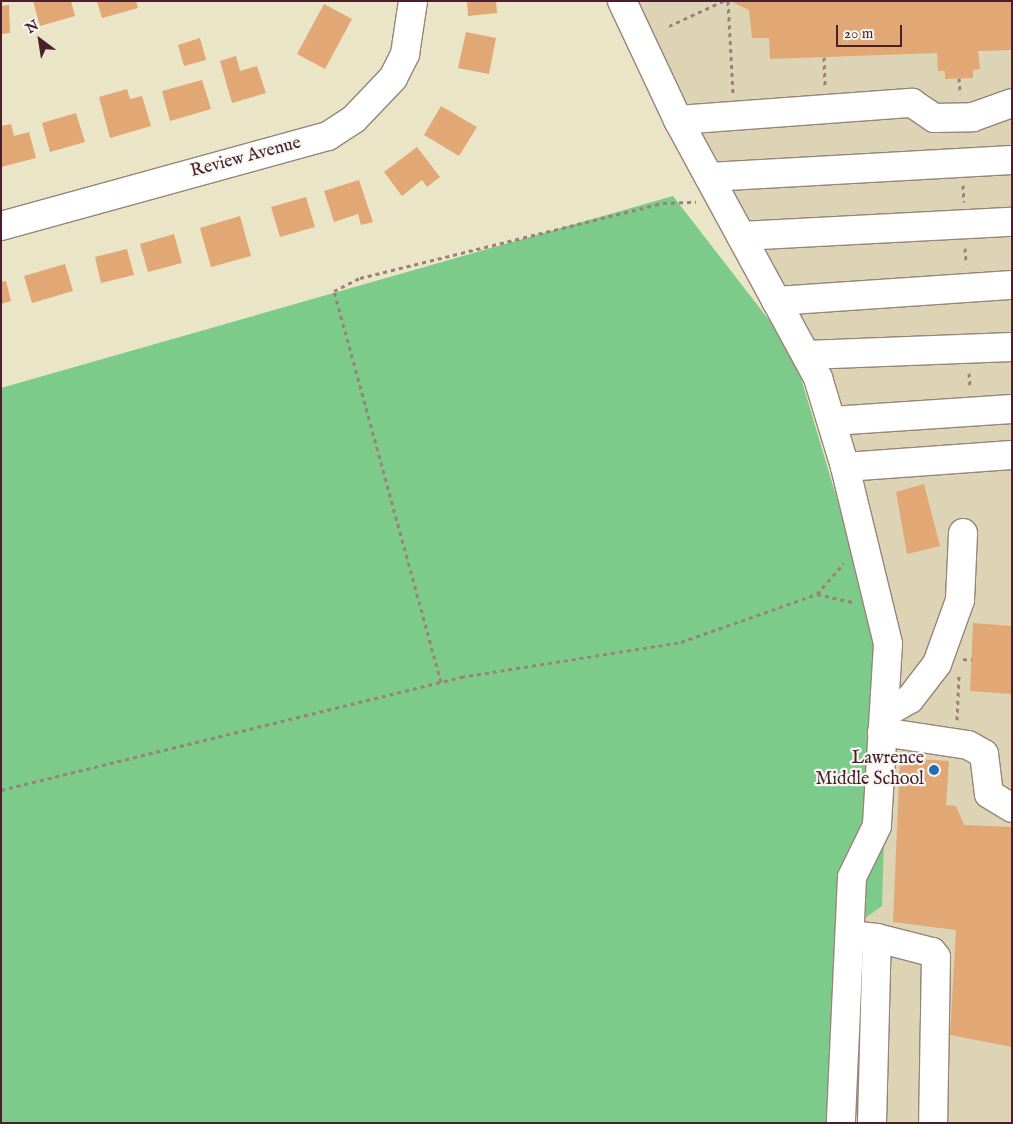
<!DOCTYPE html>
<style>
body{margin:0}
#map{position:relative;width:1013px;height:1124px;overflow:hidden;background:#ebe5c7;font-family:"IM FELL English",serif}
div>[style]{position:absolute}
.built>*{inset:0;background:#dcd4b4}
.green>*{inset:0;background:#7dcb8a}
.building>*{inset:0;background:#e1a774}
.path>*{height:3px;margin-top:-1.5px;transform-origin:0;background:repeating-linear-gradient(90deg,#9a8279 0 4px,transparent 0 8px)}
.roads{filter:drop-shadow(1px 0 #9a8279) drop-shadow(-1px 0 #9a8279) drop-shadow(0 1px #9a8279) drop-shadow(0 -1px #9a8279)}
.minor>*{height:28px;margin:-14px;padding:0 14px;transform-origin:14px;border-radius:14px;background:#fff}
.dots>*{width:14px;height:14px;translate:-50% -50%;box-sizing:border-box;border:2px solid #f6f6f2;border-radius:50%}
span{translate:-50% -50%;white-space:nowrap;text-align:center;line-height:1.15;-webkit-text-stroke:4.5px #f6f6f2;paint-order:stroke}
.street-label{font-size:18px;color:#4a1f2b}
.poi-label{font-size:18px;color:#4a1f2b}
.right{translate:-100% -50%;text-align:right}
.frame{position:absolute;inset:0;border:2px solid #4a1f2b;pointer-events:none}
.north{position:absolute;left:15px;top:15px;width:50px;height:50px;-webkit-text-stroke:4px #f6f6f2;paint-order:stroke;rotate:329deg;font-size:14px;font-weight:700;line-height:20px;text-align:center;color:#4a1f2b}
.north::after{content:'';display:block;margin:auto;width:18px;height:22px;background:#4a1f2b;clip-path:polygon(50% 0,100% 100%,50% 72%,0 100%)}
.scale{position:absolute;left:836px;top:25px;width:66px;height:22px;box-sizing:border-box;border:2px solid #4a1f2b;border-top:0;padding-left:6px;font-size:15px;line-height:18px;white-space:nowrap;color:#4a1f2b;-webkit-text-stroke:4px #f6f6f2;paint-order:stroke}
</style>
<div id="map">
<div class="built">
<div style="clip-path:polygon(607px 1px,1012px 1px,1012px 1123px,831px 1123px,875px 681px,840px 478px,791px 340px)"></div>
</div>
<div class="green">
<div style="clip-path:polygon(673px 196px,793px 351px,889px 674px,882px 906px,837px 938px,832px 1123px,1px 1123px,1px 388px)"></div>
</div>
<div class="building">
<div style="clip-path:polygon(33px 1px,71px 1px,75px 16px,40px 26px)"></div>
<div style="clip-path:polygon(97px 1px,136px 1px,138px 8px,102px 18px)"></div>
<div style="clip-path:polygon(467px 1px,496px 1px,497px 13px,468px 16px)"></div>
<div style="clip-path:polygon(730px 1px,1012px 1px,1012px 50px,978px 51px,980px 69px,973px 70px,973px 78px,945px 79px,945px 71px,938px 71px,937px 53px,770px 59px,769px 38px,752px 38px,749px 10px)"></div>
<div style="clip-path:polygon(324px 4px,352px 19px,325px 69px,297px 54px)"></div>
<div style="clip-path:polygon(9px 5px,10px 33px,1px 34px,1px 6px)"></div>
<div style="clip-path:polygon(466px 32px,496px 38px,489px 74px,458px 68px)"></div>
<div style="clip-path:polygon(200px 38px,206px 60px,184px 66px,178px 45px)"></div>
<div style="clip-path:polygon(236px 56px,240px 71px,257px 66px,266px 93px,232px 103px,220px 61px)"></div>
<div style="clip-path:polygon(202px 80px,211px 109px,170px 121px,162px 91px)"></div>
<div style="clip-path:polygon(127px 89px,130px 99px,142px 96px,151px 126px,110px 138px,99px 97px)"></div>
<div style="clip-path:polygon(441px 106px,477px 127px,459px 156px,424px 135px)"></div>
<div style="clip-path:polygon(76px 113px,85px 142px,50px 152px,42px 123px)"></div>
<div style="clip-path:polygon(11px 124px,14px 136px,29px 132px,36px 158px,1px 167px,1px 126px)"></div>
<div style="clip-path:polygon(417px 147px,440px 177px,427px 187px,422px 180px,402px 196px,384px 172px)"></div>
<div style="clip-path:polygon(359px 180px,373px 222px,361px 225px,358px 214px,334px 222px,324px 191px)"></div>
<div style="clip-path:polygon(306px 197px,315px 227px,280px 237px,271px 207px)"></div>
<div style="clip-path:polygon(240px 216px,251px 256px,211px 267px,200px 228px)"></div>
<div style="clip-path:polygon(174px 234px,182px 263px,148px 272px,140px 244px)"></div>
<div style="clip-path:polygon(127px 249px,134px 275px,101px 283px,95px 257px)"></div>
<div style="clip-path:polygon(65px 264px,73px 291px,32px 303px,24px 276px)"></div>
<div style="clip-path:polygon(6px 281px,11px 301px,1px 304px,1px 282px)"></div>
<div style="clip-path:polygon(924px 484px,940px 546px,907px 554px,896px 492px)"></div>
<div style="clip-path:polygon(973px 623px,1012px 626px,1012px 694px,970px 691px)"></div>
<div style="clip-path:polygon(900px 758px,949px 761px,946px 805px,956px 806px,964px 825px,1012px 827px,1012px 1047px,950px 1035px,956px 930px,893px 922px)"></div>
</div>
<div class="path">
<div style="left:728px;top:1px;width:92px;rotate:86.9deg"></div>
<div style="left:669px;top:26px;width:60px;rotate:-24.8deg"></div>
<div style="left:824px;top:57px;width:28px;rotate:88deg"></div>
<div style="left:959px;top:78px;width:16px;rotate:86deg"></div>
<div style="left:963px;top:185px;width:17px;rotate:87deg"></div>
<div style="left:965px;top:248px;width:16px;rotate:86deg"></div>
<div style="left:969px;top:373px;width:14px;rotate:86deg"></div>
<div style="left:817px;top:594px;width:37px;rotate:13deg"></div>
<div style="left:963px;top:659px;width:9px;rotate:6deg"></div>
<div style="left:441px;top:682px;width:405px;rotate:-105.3deg"></div>
<div style="left:334px;top:291px;width:29px;rotate:-27deg"></div>
<div style="left:360px;top:278px;width:312px;rotate:-13.9deg"></div>
<div style="left:663px;top:203px;width:33px;rotate:-2deg"></div>
<div style="left:957px;top:720px;width:44px;rotate:-87.4deg"></div>
<div style="left:1px;top:790px;width:474px;rotate:-13.8deg"></div>
<div style="left:461px;top:677px;width:223px;rotate:-9deg"></div>
<div style="left:681px;top:642px;width:144px;rotate:-19.4deg"></div>
<div style="left:817px;top:594px;width:41px;rotate:-48.9deg"></div>
</div>
<div class="roads">
<div class="minor">
<div style="left:622px;top:1px;width:132px;rotate:64.8deg"></div>
<div style="left:678px;top:120px;width:294px;rotate:61.5deg"></div>
<div style="left:818px;top:378px;width:93px;rotate:73.1deg"></div>
<div style="left:845px;top:467px;width:182px;rotate:76.3deg"></div>
<div style="left:888px;top:644px;width:182px;rotate:93.5deg"></div>
<div style="left:877px;top:826px;width:57px;rotate:116.1deg"></div>
<div style="left:852px;top:877px;width:246px;rotate:92.6deg"></div>
<div style="left:678px;top:120px;width:235px;rotate:-4.2deg"></div>
<div style="left:912px;top:103px;width:27px;rotate:34deg"></div>
<div style="left:934px;top:118px;width:39px;rotate:-1deg"></div>
<div style="left:973px;top:117px;width:41px;rotate:-19.7deg"></div>
<div style="left:709px;top:177px;width:303px;rotate:-3.2deg"></div>
<div style="left:1px;top:226px;width:339px;rotate:-15.4deg"></div>
<div style="left:328px;top:136px;width:31px;rotate:-33deg"></div>
<div style="left:354px;top:119px;width:57px;rotate:-46.4deg"></div>
<div style="left:393px;top:78px;width:27px;rotate:-63deg"></div>
<div style="left:405px;top:54px;width:54px;rotate:-81.4deg"></div>
<div style="left:741px;top:236px;width:271px;rotate:-3deg"></div>
<div style="left:776px;top:301px;width:237px;rotate:-3.9deg"></div>
<div style="left:806px;top:355px;width:206px;rotate:-2.2deg"></div>
<div style="left:832px;top:421px;width:180px;rotate:-3.8deg"></div>
<div style="left:845px;top:467px;width:167px;rotate:-4.1deg"></div>
<div style="left:884px;top:714px;width:30px;rotate:-30deg"></div>
<div style="left:910px;top:699px;width:44px;rotate:-52.4deg"></div>
<div style="left:937px;top:664px;width:68px;rotate:-70.2deg"></div>
<div style="left:960px;top:600px;width:67px;rotate:-87.4deg"></div>
<div style="left:882px;top:732px;width:87px;rotate:8.6deg"></div>
<div style="left:968px;top:745px;width:18px;rotate:29deg"></div>
<div style="left:984px;top:754px;width:40px;rotate:82.9deg"></div>
<div style="left:989px;top:794px;width:27px;rotate:31deg"></div>
<div style="left:850px;top:935px;width:27px;rotate:6deg"></div>
<div style="left:877px;top:938px;width:57px;rotate:14.3deg"></div>
<div style="left:932px;top:952px;width:6px;rotate:51deg"></div>
<div style="left:936px;top:957px;width:166px;rotate:91deg"></div>
<div style="left:872px;top:1123px;width:185px;rotate:-88.5deg"></div>
</div>
</div>
<div class="dots">
<div style="left:934px;top:770px;background:#1f6fb2"></div>
</div>
<div class="street-label">
<span style="left:246px;top:158px;rotate:-15deg">Review Avenue</span>
</div>
<div class="poi-label">
<span class="right" style="left:924px;top:770px">Lawrence<br>Middle School</span>
</div>
<div class="frame"></div>
<div class="north">N</div>
<div class="scale">20 m</div>
</div>
